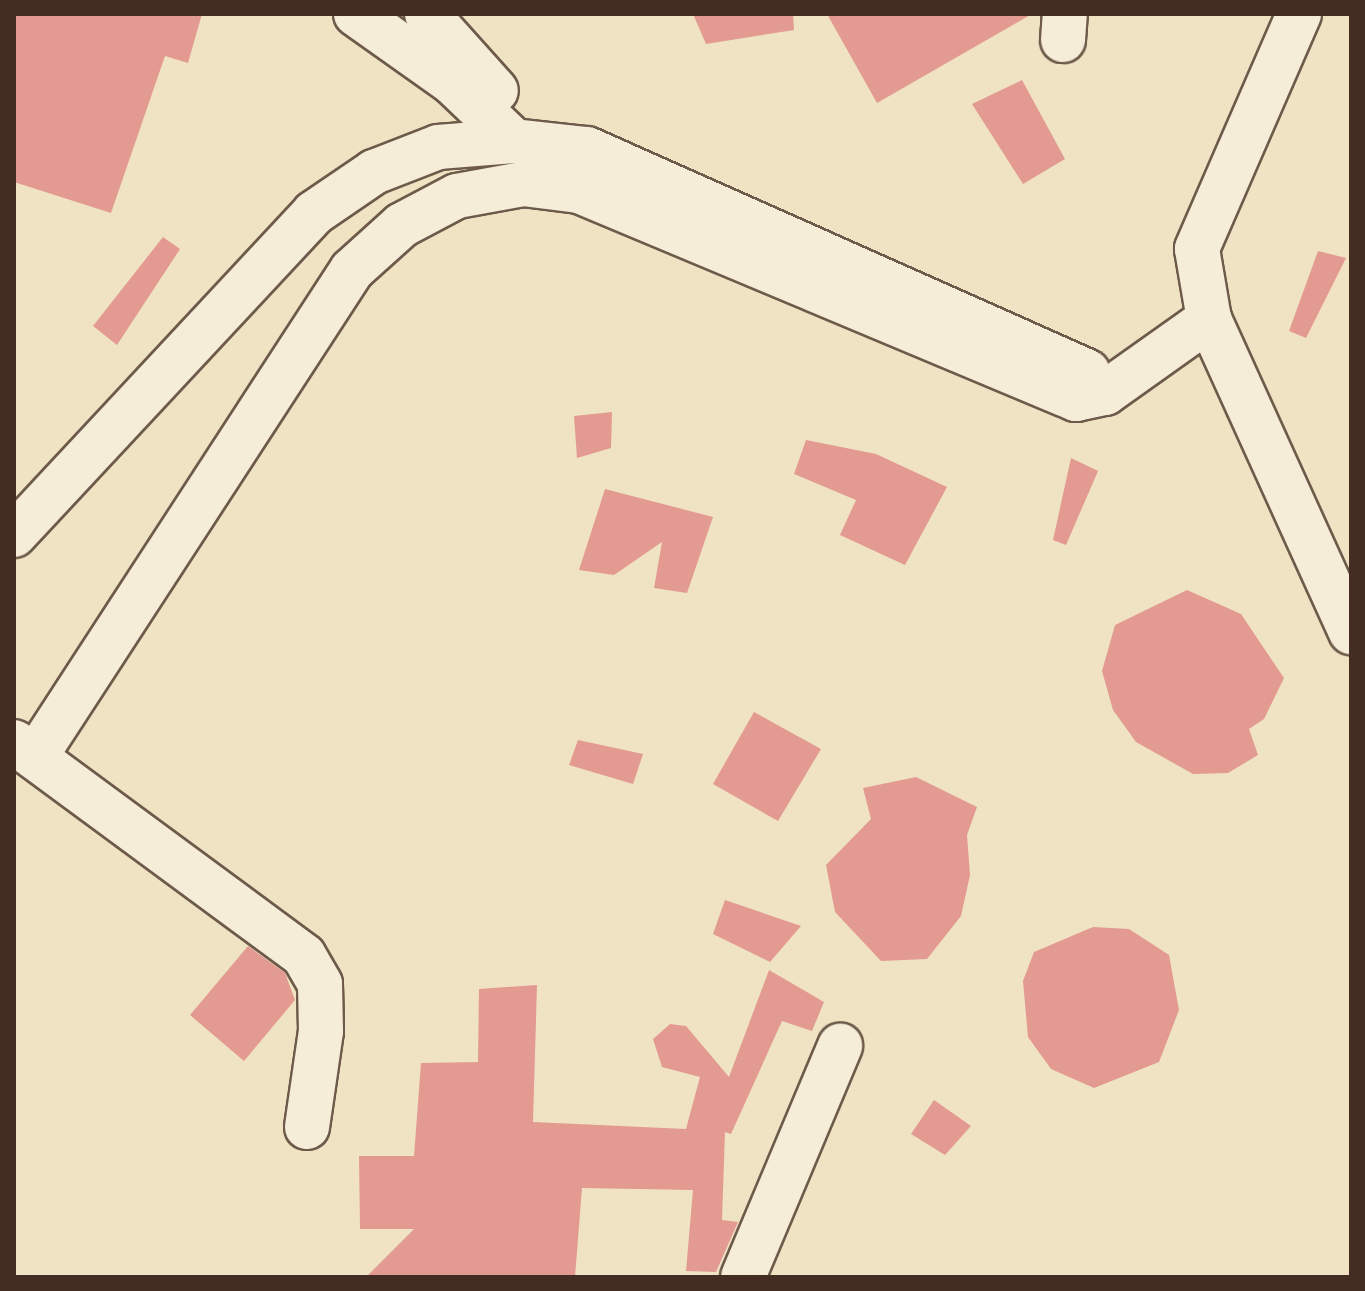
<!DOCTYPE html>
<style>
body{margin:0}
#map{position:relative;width:1365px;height:1291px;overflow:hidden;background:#efe3c3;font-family:Alegreya,serif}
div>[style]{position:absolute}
.building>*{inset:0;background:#e39a90}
.roads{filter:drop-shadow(2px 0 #6e5a4a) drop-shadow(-2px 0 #6e5a4a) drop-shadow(0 2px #6e5a4a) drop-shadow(0 -2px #6e5a4a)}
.minor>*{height:44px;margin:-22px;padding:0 22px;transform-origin:22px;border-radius:22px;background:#f5edd8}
span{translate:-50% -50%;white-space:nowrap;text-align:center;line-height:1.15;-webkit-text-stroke:8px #f5edd8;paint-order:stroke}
.frame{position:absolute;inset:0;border:16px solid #432c21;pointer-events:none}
</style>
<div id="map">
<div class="building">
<div style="clip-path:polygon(14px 14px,202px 14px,188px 63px,165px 56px,111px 213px,14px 182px)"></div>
<div style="clip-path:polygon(693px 14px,793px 14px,794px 30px,706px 44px)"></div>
<div style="clip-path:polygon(827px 14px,1032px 14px,877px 103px)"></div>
<div style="clip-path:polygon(1022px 80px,1065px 159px,1023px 184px,972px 104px)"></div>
<div style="clip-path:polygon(163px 237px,180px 249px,117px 345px,93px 326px)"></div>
<div style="clip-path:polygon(1318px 251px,1346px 258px,1306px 338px,1289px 331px)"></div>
<div style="clip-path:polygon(612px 412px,611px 448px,577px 458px,574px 416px)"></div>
<div style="clip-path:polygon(806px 440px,876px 454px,947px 487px,905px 565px,840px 535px,856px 500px,794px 474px)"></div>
<div style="clip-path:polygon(1071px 458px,1098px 471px,1066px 545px,1053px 540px)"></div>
<div style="clip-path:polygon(605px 489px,713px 517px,687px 593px,654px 588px,662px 542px,614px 575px,579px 570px)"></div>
<div style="clip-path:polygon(1187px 590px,1241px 614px,1284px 678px,1264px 719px,1249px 729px,1258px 755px,1228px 773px,1193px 774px,1136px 742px,1113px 710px,1102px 671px,1115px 625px)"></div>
<div style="clip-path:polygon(754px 712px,821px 749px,778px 821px,713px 784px)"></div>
<div style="clip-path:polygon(578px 740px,643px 754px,633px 784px,569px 765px)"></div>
<div style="clip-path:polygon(916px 777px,977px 807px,967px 835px,970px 875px,961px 916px,927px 959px,881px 961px,835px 912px,826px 865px,871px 819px,863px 788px)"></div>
<div style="clip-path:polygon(725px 900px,801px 926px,770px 962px,713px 934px)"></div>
<div style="clip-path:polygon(1093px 927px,1129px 929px,1169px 955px,1179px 1010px,1159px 1062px,1094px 1088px,1051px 1069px,1028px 1037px,1023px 981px,1034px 952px)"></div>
<div style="clip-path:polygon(248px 946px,285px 973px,295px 1000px,244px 1061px,190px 1015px)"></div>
<div style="clip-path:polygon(769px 970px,824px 1002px,812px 1031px,782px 1021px,731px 1134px,725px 1132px,722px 1220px,738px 1222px,716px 1272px,686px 1271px,693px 1190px,582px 1188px,575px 1277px,366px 1277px,414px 1229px,360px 1229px,359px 1156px,414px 1156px,421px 1063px,478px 1062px,479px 989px,537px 985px,533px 1122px,686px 1129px,700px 1077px,662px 1067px,653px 1039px,670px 1024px,686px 1026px,729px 1077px)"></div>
<div style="clip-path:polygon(934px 1100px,971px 1126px,945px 1155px,911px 1134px)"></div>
</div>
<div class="roads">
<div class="minor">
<div style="left:356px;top:14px;width:118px;rotate:35.3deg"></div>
<div style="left:452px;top:82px;width:86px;rotate:43.6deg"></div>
<div style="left:427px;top:14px;width:103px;rotate:48.1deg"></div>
<div style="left:1299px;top:14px;width:256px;rotate:113.5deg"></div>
<div style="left:1197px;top:249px;width:71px;rotate:80.3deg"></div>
<div style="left:1209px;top:319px;width:344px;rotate:65.6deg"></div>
<div style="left:1063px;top:40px;width:26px;rotate:-86deg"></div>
<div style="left:14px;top:535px;width:440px;rotate:-47deg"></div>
<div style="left:314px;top:213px;width:73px;rotate:-34.3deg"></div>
<div style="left:374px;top:172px;width:69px;rotate:-21.3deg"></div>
<div style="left:438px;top:147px;width:76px;rotate:-4.5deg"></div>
<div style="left:514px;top:141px;width:73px;rotate:6.3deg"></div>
<div style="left:587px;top:149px;width:548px;rotate:23.99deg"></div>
<div style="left:14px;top:742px;width:360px;rotate:36.4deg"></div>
<div style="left:304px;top:956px;width:32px;rotate:60deg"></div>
<div style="left:320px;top:984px;width:47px;rotate:88.8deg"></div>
<div style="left:321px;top:1031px;width:97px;rotate:98.3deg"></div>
<div style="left:35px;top:757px;width:581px;rotate:-56.94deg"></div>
<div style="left:352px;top:270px;width:67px;rotate:-42deg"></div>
<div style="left:402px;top:225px;width:62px;rotate:-27.8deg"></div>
<div style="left:457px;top:196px;width:67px;rotate:-10.3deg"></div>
<div style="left:523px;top:184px;width:56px;rotate:7.1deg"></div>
<div style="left:579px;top:191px;width:539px;rotate:22.71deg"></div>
<div style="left:1076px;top:399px;width:30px;rotate:-12deg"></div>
<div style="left:1105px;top:393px;width:128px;rotate:-35.4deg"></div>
<div style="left:743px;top:1277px;width:251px;rotate:-67.2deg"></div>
</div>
</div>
<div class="frame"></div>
</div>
